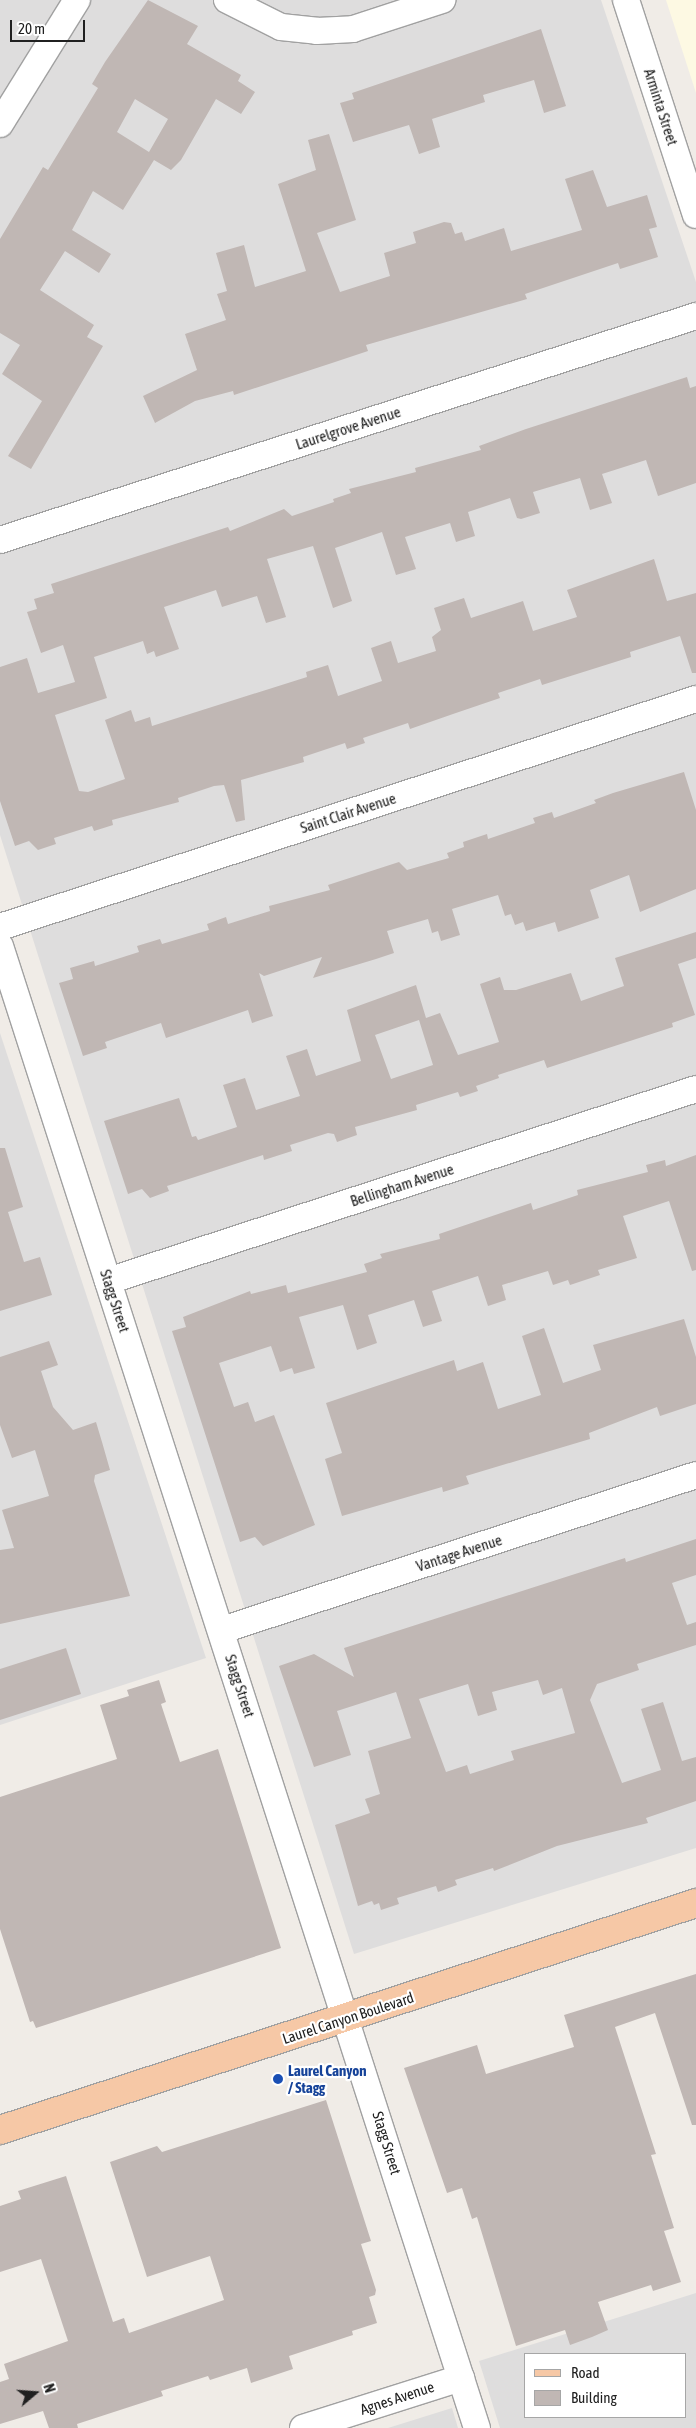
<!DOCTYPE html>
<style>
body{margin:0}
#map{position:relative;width:696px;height:2428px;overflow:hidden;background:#f0ece7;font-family:"Asap Condensed",sans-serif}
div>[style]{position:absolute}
.residential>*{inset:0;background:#dedddd}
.education>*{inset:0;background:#fdf9e3}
.building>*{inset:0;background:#c0b7b4}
.roads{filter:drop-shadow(1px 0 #a1a1a1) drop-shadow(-1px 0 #a1a1a1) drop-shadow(0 1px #a1a1a1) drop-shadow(0 -1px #a1a1a1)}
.street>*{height:26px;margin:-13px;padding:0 13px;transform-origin:13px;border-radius:13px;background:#fff}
.primary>*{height:28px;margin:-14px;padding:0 14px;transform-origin:14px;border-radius:14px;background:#f6c8a6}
.dots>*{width:14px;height:14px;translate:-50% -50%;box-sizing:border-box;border:2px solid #fff;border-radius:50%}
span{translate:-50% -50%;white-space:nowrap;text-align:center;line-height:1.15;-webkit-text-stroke:4.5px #fff;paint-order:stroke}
.street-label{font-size:15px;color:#202020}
.transit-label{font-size:15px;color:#164399;font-weight:700}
.left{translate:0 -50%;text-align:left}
.legend{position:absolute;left:524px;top:2353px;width:162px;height:65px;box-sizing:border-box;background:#fff;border:1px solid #a6a6a6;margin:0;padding:6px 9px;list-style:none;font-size:15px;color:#202020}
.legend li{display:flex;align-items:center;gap:10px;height:25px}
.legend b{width:25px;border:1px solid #a6a6a6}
.north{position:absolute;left:10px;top:2368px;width:50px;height:50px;-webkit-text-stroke:4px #fff;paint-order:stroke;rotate:72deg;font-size:14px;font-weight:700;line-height:20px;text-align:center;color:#202020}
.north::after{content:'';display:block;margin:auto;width:18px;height:22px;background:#202020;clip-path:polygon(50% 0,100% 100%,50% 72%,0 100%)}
.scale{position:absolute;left:10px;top:20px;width:75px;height:22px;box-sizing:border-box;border:2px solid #202020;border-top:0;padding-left:6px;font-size:15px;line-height:18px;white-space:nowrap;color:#202020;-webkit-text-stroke:4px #fff;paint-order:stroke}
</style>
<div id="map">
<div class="residential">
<div style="clip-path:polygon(0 0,601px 0,696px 282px,696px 1848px,354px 1954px,0 835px)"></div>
<div style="clip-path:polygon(0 1033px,206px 1658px,0 1725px)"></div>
<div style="clip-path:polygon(evenodd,696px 2293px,696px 2428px,500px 2428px,479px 2361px,696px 2293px,525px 2354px,685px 2354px,685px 2417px,525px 2417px,525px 2354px)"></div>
<div style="clip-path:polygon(452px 2408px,458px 2428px,388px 2428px)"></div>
</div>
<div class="education">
<div style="clip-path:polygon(666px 0,696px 0,696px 93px)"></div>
</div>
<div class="building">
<div style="clip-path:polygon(evenodd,148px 0,198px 26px,187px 44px,241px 75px,238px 81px,255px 92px,241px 114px,216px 99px,181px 160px,171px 170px,154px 160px,123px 210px,93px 191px,72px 230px,111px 254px,99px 273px,65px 251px,40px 290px,94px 325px,87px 337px,103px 346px,31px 469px,8px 456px,42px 401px,2px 374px,20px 345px,0 333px,0 239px,43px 167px,48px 170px,98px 88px,92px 84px,105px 62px,148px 0,135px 99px,168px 119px,149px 152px,117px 132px,135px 99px)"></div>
<div style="clip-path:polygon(541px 29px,566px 106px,544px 113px,534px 80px,483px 95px,485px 102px,432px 119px,440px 147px,419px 154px,409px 125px,353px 142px,340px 103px,354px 99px,352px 93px)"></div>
<div style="clip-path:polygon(329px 134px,356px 220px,317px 233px,340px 292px,390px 276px,384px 253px,416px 243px,413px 232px,444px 222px,451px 223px,455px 234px,462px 232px,465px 241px,504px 228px,511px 251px,582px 230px,565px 179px,593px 170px,607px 207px,647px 195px,657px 227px,649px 229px,658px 257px,620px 269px,618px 263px,525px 294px,527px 299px,366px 345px,368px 351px,332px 363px,234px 395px,233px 391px,195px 401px,155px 423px,143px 396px,197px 370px,185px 334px,226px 320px,217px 294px,227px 291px,216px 253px,244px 245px,255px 287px,306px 271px,278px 184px,316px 170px,308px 140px)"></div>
<div style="clip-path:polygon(687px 377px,690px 388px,696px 386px,696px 483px,658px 496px,646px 460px,602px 474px,612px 503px,590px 510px,580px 478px,533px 492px,540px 513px,521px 519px,517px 518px,510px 498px,468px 512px,475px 536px,456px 542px,450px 523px,405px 537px,416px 569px,396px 575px,382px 532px,335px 548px,352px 601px,333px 608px,313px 546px,267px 559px,286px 617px,266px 623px,257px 596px,222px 607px,216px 590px,164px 607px,179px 649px,156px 657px,154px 651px,147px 654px,143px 641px,94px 657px,107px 698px,55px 715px,79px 791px,88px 792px,125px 779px,105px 720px,131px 710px,135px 722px,150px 717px,152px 726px,307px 677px,306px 672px,328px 665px,338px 696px,382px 681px,371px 648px,391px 641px,398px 663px,436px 651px,432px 637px,441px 630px,434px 608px,464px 598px,471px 618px,523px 601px,533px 631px,577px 617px,567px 590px,654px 559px,667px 601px,696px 593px,696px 673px,692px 673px,680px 636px,630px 652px,631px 657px,542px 685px,540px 679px,498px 693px,500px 698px,453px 714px,410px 729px,408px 723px,363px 738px,365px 743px,347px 749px,345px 743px,303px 757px,304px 762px,241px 780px,245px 820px,236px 822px,224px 785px,214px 786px,178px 798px,179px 802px,112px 820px,113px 825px,94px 831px,92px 826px,54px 838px,56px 844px,38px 850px,29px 841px,15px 846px,0 801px,0 667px,27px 658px,38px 693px,75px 682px,63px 645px,41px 653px,27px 612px,37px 609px,34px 599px,54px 593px,51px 584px,228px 527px,230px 531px,284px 509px,292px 516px,334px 502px,333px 499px,351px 493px,349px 489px,416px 472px,415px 468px,481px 450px,479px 446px,526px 429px)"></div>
<div style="clip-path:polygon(684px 772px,696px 810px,696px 889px,640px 912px,629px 875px,590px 890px,599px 918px,558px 932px,555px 922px,526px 931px,523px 922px,515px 925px,511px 914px,505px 916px,498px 895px,452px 909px,460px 935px,441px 941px,438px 931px,432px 933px,428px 919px,387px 931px,394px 953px,376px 959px,313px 978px,322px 957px,264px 976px,259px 973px,273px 1016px,252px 1023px,248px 1010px,166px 1038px,161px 1023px,105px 1042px,107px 1048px,83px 1056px,59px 983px,73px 979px,70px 968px,94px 961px,95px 966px,139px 952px,137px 946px,160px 939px,162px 944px,209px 930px,207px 924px,226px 917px,228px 924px,270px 911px,269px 906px,330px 890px,328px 885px,399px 862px,407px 870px,449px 858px,447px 853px,464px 847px,463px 842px,487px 834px,488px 839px,535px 823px,533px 818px,552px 812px,554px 818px,596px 803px,594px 800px,613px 793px)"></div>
<div style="clip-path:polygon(evenodd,696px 932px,696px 958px,678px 964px,695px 1015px,672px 1023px,673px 1027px,547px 1068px,544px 1060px,498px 1075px,499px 1078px,476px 1086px,478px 1091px,460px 1097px,458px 1092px,416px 1105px,417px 1110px,355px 1127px,357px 1135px,337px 1142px,334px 1134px,328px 1133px,290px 1145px,292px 1151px,264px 1160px,263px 1155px,167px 1186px,169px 1191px,150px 1198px,142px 1189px,128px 1194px,104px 1121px,179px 1098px,192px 1137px,196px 1136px,198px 1140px,237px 1127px,223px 1085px,245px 1078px,256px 1110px,300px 1096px,286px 1056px,307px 1049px,316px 1076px,361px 1061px,347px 1010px,416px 985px,426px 1018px,440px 1013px,458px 1055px,499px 1042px,480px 984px,500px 977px,504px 990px,516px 990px,571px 973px,581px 1001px,624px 986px,615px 958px,696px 932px,419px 1020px,433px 1065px,391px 1079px,375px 1035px,419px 1020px)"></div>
<div style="clip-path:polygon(0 1148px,5px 1148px,23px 1207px,8px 1212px,24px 1262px,40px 1257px,52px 1295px,0 1311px)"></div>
<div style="clip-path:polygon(696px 1155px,696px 1270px,692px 1271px,669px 1201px,623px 1216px,637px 1258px,598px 1270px,600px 1275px,570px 1285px,568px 1280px,553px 1285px,548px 1271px,502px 1285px,506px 1300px,488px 1306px,478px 1276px,432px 1291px,442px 1321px,423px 1327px,414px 1300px,368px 1315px,377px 1343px,357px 1350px,343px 1305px,299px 1317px,315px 1368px,294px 1374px,292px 1368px,280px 1372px,271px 1346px,219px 1363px,234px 1407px,248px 1402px,255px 1422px,274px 1415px,315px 1525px,263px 1546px,255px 1537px,240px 1542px,172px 1331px,186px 1327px,183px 1317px,250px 1291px,251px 1294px,286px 1285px,288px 1293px,367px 1272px,364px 1264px,382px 1258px,380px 1254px,440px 1239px,439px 1234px,531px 1203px,533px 1210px,578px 1195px,577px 1190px,648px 1172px,646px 1165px,665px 1160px,666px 1166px)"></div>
<div style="clip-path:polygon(684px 1319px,696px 1357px,696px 1404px,660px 1416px,657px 1407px,589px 1433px,590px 1439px,466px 1476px,469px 1484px,443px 1492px,442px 1487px,342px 1516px,325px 1459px,342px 1453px,326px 1403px,454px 1360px,457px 1371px,483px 1362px,498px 1409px,541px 1395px,522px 1336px,544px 1328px,563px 1383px,601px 1370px,593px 1345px)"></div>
<div style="clip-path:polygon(49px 1341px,58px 1365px,41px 1371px,53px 1407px,73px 1430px,96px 1422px,102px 1442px,110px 1470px,95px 1475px,94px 1481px,130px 1596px,0 1624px,0 1550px,14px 1548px,2px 1510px,49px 1496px,35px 1450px,12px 1458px,0 1425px,0 1357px)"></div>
<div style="clip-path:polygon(evenodd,696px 1539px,696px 1575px,672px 1583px,687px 1625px,696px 1622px,696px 1645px,637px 1664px,639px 1670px,597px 1684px,590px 1700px,622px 1783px,661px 1770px,641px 1709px,663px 1702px,682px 1761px,696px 1757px,696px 1801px,646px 1818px,648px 1823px,557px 1846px,494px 1871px,493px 1868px,455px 1880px,457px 1885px,438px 1892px,436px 1886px,397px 1898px,399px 1904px,381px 1910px,379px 1903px,374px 1905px,372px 1901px,358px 1906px,335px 1825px,370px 1813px,365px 1799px,380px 1794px,368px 1751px,411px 1738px,396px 1692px,337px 1711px,351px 1755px,314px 1767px,279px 1666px,314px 1654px,354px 1677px,344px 1648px,625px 1558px,626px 1562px,696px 1539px,538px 1680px,543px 1695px,562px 1688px,575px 1733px,511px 1751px,514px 1760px,470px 1774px,467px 1765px,446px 1772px,419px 1699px,468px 1684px,478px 1716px,497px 1710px,492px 1692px,538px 1680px)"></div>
<div style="clip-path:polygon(66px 1648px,81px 1694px,0 1720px,0 1669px)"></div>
<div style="clip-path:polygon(159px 1680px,166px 1702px,161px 1704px,180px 1762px,218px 1749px,281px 1948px,36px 2028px,33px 2021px,30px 2022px,0 1929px,0 1797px,117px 1759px,100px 1705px,129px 1696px,127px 1690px)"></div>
<div style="clip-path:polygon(696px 1974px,696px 2125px,692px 2125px,655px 2013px,615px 2027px,656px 2154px,651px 2155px,674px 2228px,664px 2231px,681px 2282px,653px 2291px,651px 2285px,598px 2302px,608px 2330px,592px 2337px,570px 2345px,565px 2330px,516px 2346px,477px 2217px,472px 2219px,462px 2188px,447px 2193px,404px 2068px,477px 2045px,486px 2074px,574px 2047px,564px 2015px)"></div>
<div style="clip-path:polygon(326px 2100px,371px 2241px,361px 2244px,376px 2290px,375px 2295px,369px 2297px,377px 2323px,352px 2331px,353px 2335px,289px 2356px,293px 2369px,251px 2383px,247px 2368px,210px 2380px,208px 2376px,161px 2391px,163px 2396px,157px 2398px,77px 2424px,78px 2428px,49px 2428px,43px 2411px,0 2424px,0 2382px,9px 2379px,4px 2364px,68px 2341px,41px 2259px,0 2272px,0 2206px,21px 2199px,18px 2191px,66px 2176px,113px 2322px,124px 2318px,129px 2333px,224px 2300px,210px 2256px,147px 2277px,110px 2162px,157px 2146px,162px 2152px)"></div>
</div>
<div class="roads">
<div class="street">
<div style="left:227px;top:0;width:60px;rotate:26.6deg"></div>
<div style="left:281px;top:27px;width:36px;rotate:6deg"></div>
<div style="left:317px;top:31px;width:36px;rotate:-3deg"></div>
<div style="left:353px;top:29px;width:94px;rotate:-18deg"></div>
<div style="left:626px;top:0;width:226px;rotate:72deg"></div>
<div style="left:0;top:124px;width:146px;rotate:-58.2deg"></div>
<div style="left:0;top:540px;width:731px;rotate:-17.84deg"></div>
<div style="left:0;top:927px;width:732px;rotate:-18.14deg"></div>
<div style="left:0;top:946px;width:1557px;rotate:72.16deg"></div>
<div style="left:108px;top:1281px;width:619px;rotate:-18.08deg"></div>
<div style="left:222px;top:1630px;width:499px;rotate:-18.1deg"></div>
<div style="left:303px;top:2428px;width:166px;rotate:-17.6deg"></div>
</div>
<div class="primary">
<div style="left:0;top:2130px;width:732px;rotate:-18.06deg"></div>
</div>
</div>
<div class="dots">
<div style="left:278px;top:2079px;background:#1a4fb4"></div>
</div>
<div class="street-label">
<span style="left:661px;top:107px;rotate:72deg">Arminta Street</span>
<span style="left:348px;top:428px;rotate:-18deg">Laurelgrove Avenue</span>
<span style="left:348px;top:813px;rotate:-18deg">Saint Clair Avenue</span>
<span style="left:402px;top:1185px;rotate:-18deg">Bellingham Avenue</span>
<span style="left:115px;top:1301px;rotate:72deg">Stagg Street</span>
<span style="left:459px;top:1553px;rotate:-18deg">Vantage Avenue</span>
<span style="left:240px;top:1686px;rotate:72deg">Stagg Street</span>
<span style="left:348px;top:2018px;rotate:-18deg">Laurel Canyon Boulevard</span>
<span style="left:387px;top:2143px;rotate:73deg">Stagg Street</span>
<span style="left:397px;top:2398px;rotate:-18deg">Agnes Avenue</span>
</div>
<div class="transit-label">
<span class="left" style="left:288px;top:2079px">Laurel Canyon<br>/ Stagg</span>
</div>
<ul class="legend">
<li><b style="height:6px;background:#f6c8a6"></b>Road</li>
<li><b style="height:14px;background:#c0b7b4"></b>Building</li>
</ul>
<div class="north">N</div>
<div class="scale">20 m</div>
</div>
